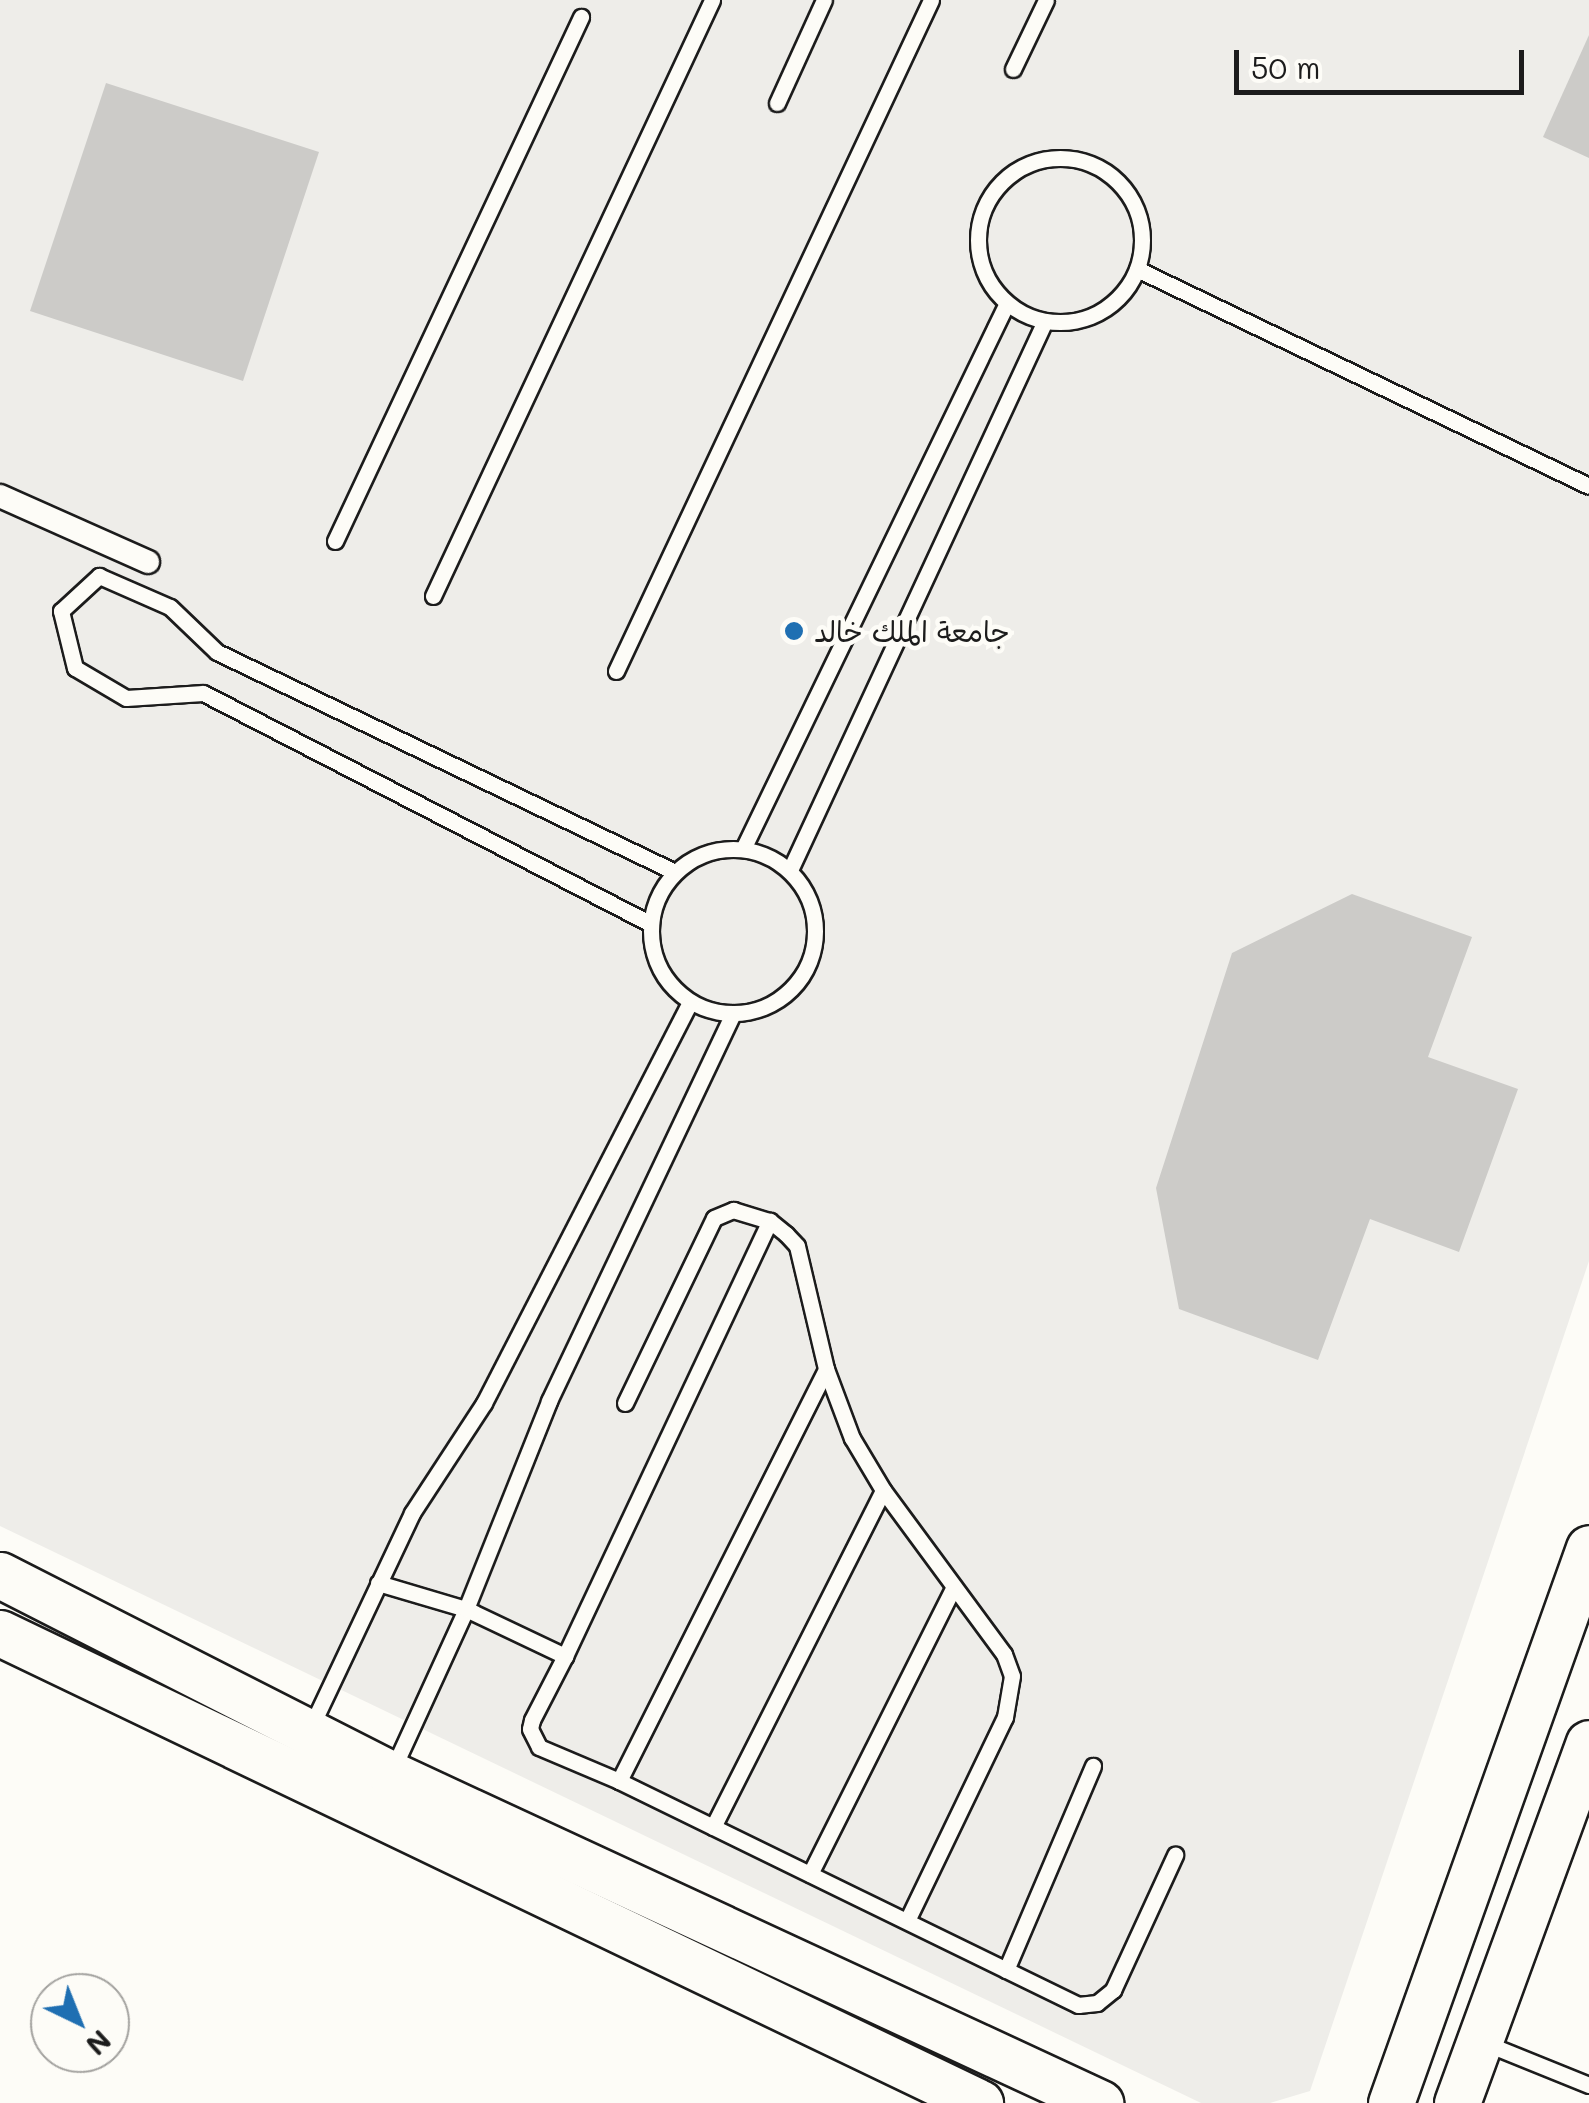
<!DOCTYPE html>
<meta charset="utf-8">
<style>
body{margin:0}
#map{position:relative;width:1589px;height:2103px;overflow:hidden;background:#fdfcf7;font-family:Mali,"Playpen Sans Arabic",sans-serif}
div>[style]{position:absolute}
.built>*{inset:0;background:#eeede9}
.building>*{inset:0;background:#cccbc8}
.roads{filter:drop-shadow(2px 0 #1c1c1c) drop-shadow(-2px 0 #1c1c1c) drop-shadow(0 2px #1c1c1c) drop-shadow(0 -2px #1c1c1c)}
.service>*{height:15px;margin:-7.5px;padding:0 7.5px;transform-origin:7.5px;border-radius:7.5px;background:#fdfcf7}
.service>.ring{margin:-7.5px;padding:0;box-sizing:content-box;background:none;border:15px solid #fdfcf7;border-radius:50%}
.pedestrian>*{height:22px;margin:-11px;padding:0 11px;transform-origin:11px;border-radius:11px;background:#fdfcf7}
.secondary>*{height:45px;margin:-22.5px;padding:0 22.5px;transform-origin:22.5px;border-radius:22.5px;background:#fdfcf7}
.dots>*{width:28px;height:28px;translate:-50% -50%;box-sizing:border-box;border:5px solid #fdfcf7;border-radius:50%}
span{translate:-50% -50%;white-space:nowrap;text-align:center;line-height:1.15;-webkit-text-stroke:9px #fdfcf7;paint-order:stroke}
.poi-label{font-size:28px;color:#1c1c1c}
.left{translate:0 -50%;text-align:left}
.north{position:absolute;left:30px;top:1973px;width:100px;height:100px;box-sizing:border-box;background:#fdfcf7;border:2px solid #a3a29f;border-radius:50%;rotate:137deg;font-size:28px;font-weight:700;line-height:40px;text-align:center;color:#1c1c1c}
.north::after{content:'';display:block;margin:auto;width:35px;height:45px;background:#1f6fb2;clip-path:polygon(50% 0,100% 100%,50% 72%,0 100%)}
.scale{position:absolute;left:1234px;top:50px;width:290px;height:45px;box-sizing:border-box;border:5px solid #1c1c1c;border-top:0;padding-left:12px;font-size:30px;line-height:35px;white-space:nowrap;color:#1c1c1c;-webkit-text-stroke:8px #fdfcf7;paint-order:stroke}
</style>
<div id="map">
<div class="built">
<div style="clip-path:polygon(0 0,1589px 0,1589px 1261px,1310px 2091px,1270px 2103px,1201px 2103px,0 1526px)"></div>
</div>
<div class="building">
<div style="clip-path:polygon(1589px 35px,1589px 158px,1543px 137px)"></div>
<div style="clip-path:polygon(106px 83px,319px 152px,243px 381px,30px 311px)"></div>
<div style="clip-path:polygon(1352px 894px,1472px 937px,1428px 1057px,1518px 1089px,1459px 1252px,1370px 1219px,1318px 1360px,1179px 1309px,1156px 1188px,1232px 953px)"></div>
</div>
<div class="roads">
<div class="service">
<div style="left:1013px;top:69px;width:76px;rotate:-64.4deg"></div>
<div style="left:777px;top:103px;width:113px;rotate:-65.5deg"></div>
<div class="ring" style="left:978px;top:158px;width:149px;height:149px"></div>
<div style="left:1137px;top:269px;width:501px;rotate:25.65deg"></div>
<div style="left:335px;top:541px;width:579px;rotate:-64.85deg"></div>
<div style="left:433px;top:596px;width:658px;rotate:-64.91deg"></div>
<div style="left:616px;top:671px;width:741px;rotate:-64.85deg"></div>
<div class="ring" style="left:651px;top:849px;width:149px;height:149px"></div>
<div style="left:743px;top:849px;width:606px;rotate:-64.2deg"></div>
<div style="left:790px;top:870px;width:605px;rotate:-65.09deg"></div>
<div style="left:651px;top:924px;width:504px;rotate:-152.72deg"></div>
<div style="left:203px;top:693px;width:77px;rotate:176.3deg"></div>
<div style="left:126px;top:698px;width:59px;rotate:-149.5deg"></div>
<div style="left:75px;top:668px;width:59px;rotate:-103.8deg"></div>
<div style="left:61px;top:611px;width:52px;rotate:-42.6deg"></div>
<div style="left:99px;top:576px;width:77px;rotate:23.6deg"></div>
<div style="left:170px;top:607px;width:65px;rotate:43.8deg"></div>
<div style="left:217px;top:652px;width:508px;rotate:25.66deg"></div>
<div style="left:625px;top:1403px;width:205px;rotate:-64.3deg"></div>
<div style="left:714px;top:1218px;width:21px;rotate:-23deg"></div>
<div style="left:733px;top:1210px;width:39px;rotate:17deg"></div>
<div style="left:770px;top:1221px;width:21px;rotate:39deg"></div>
<div style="left:786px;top:1234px;width:16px;rotate:47deg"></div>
<div style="left:797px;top:1246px;width:126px;rotate:76.7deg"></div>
<div style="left:826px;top:1369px;width:74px;rotate:69.4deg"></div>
<div style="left:852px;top:1438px;width:61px;rotate:59.2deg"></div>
<div style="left:883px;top:1490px;width:204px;rotate:53.6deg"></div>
<div style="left:1004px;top:1654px;width:23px;rotate:70deg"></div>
<div style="left:1012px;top:1676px;width:42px;rotate:99.7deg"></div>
<div style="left:1005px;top:1717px;width:226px;rotate:115.7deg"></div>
<div style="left:378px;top:1583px;width:92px;rotate:16.5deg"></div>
<div style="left:466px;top:1609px;width:110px;rotate:25.4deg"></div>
<div style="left:565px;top:1656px;width:72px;rotate:117.3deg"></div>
<div style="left:532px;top:1720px;width:9px;rotate:103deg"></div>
<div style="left:530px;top:1729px;width:20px;rotate:63deg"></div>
<div style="left:539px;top:1747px;width:87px;rotate:23deg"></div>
<div style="left:619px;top:1781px;width:511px;rotate:26.01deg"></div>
<div style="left:1078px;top:2005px;width:19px;rotate:-6deg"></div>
<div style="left:1097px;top:2003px;width:21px;rotate:-39deg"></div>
<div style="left:1113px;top:1990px;width:149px;rotate:-65.3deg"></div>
<div style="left:565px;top:1656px;width:481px;rotate:-64.8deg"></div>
<div style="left:310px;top:1729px;width:239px;rotate:-64.7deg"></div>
<div style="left:412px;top:1513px;width:131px;rotate:-56.8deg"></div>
<div style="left:484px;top:1403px;width:451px;rotate:-62.8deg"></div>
<div style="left:392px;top:1771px;width:178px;rotate:-65.4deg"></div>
<div style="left:466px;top:1609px;width:224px;rotate:-68.2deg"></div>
<div style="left:549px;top:1401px;width:429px;rotate:-64.6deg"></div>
<div style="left:619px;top:1781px;width:461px;rotate:-63.3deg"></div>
<div style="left:713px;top:1827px;width:377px;rotate:-63.2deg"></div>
<div style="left:810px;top:1874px;width:319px;rotate:-63.4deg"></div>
<div style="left:1006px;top:1970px;width:222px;rotate:-66.9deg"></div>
<div style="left:1485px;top:2043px;width:112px;rotate:22deg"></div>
</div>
<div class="pedestrian">
<div style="left:0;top:496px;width:162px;rotate:24deg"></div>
</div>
<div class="secondary">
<div style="left:0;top:1575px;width:438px;rotate:27deg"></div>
<div style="left:390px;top:1774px;width:783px;rotate:24.86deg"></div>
<div style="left:0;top:1633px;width:1087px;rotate:25.62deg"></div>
<div style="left:1391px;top:2103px;width:589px;rotate:-70.37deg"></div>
<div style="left:1457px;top:2103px;width:383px;rotate:-69.9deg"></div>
</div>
</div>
<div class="dots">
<div style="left:794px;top:631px;background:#1f6fb2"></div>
</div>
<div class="poi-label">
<span class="left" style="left:814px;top:631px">جامعة الملك خالد</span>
</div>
<div class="north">N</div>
<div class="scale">50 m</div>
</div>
